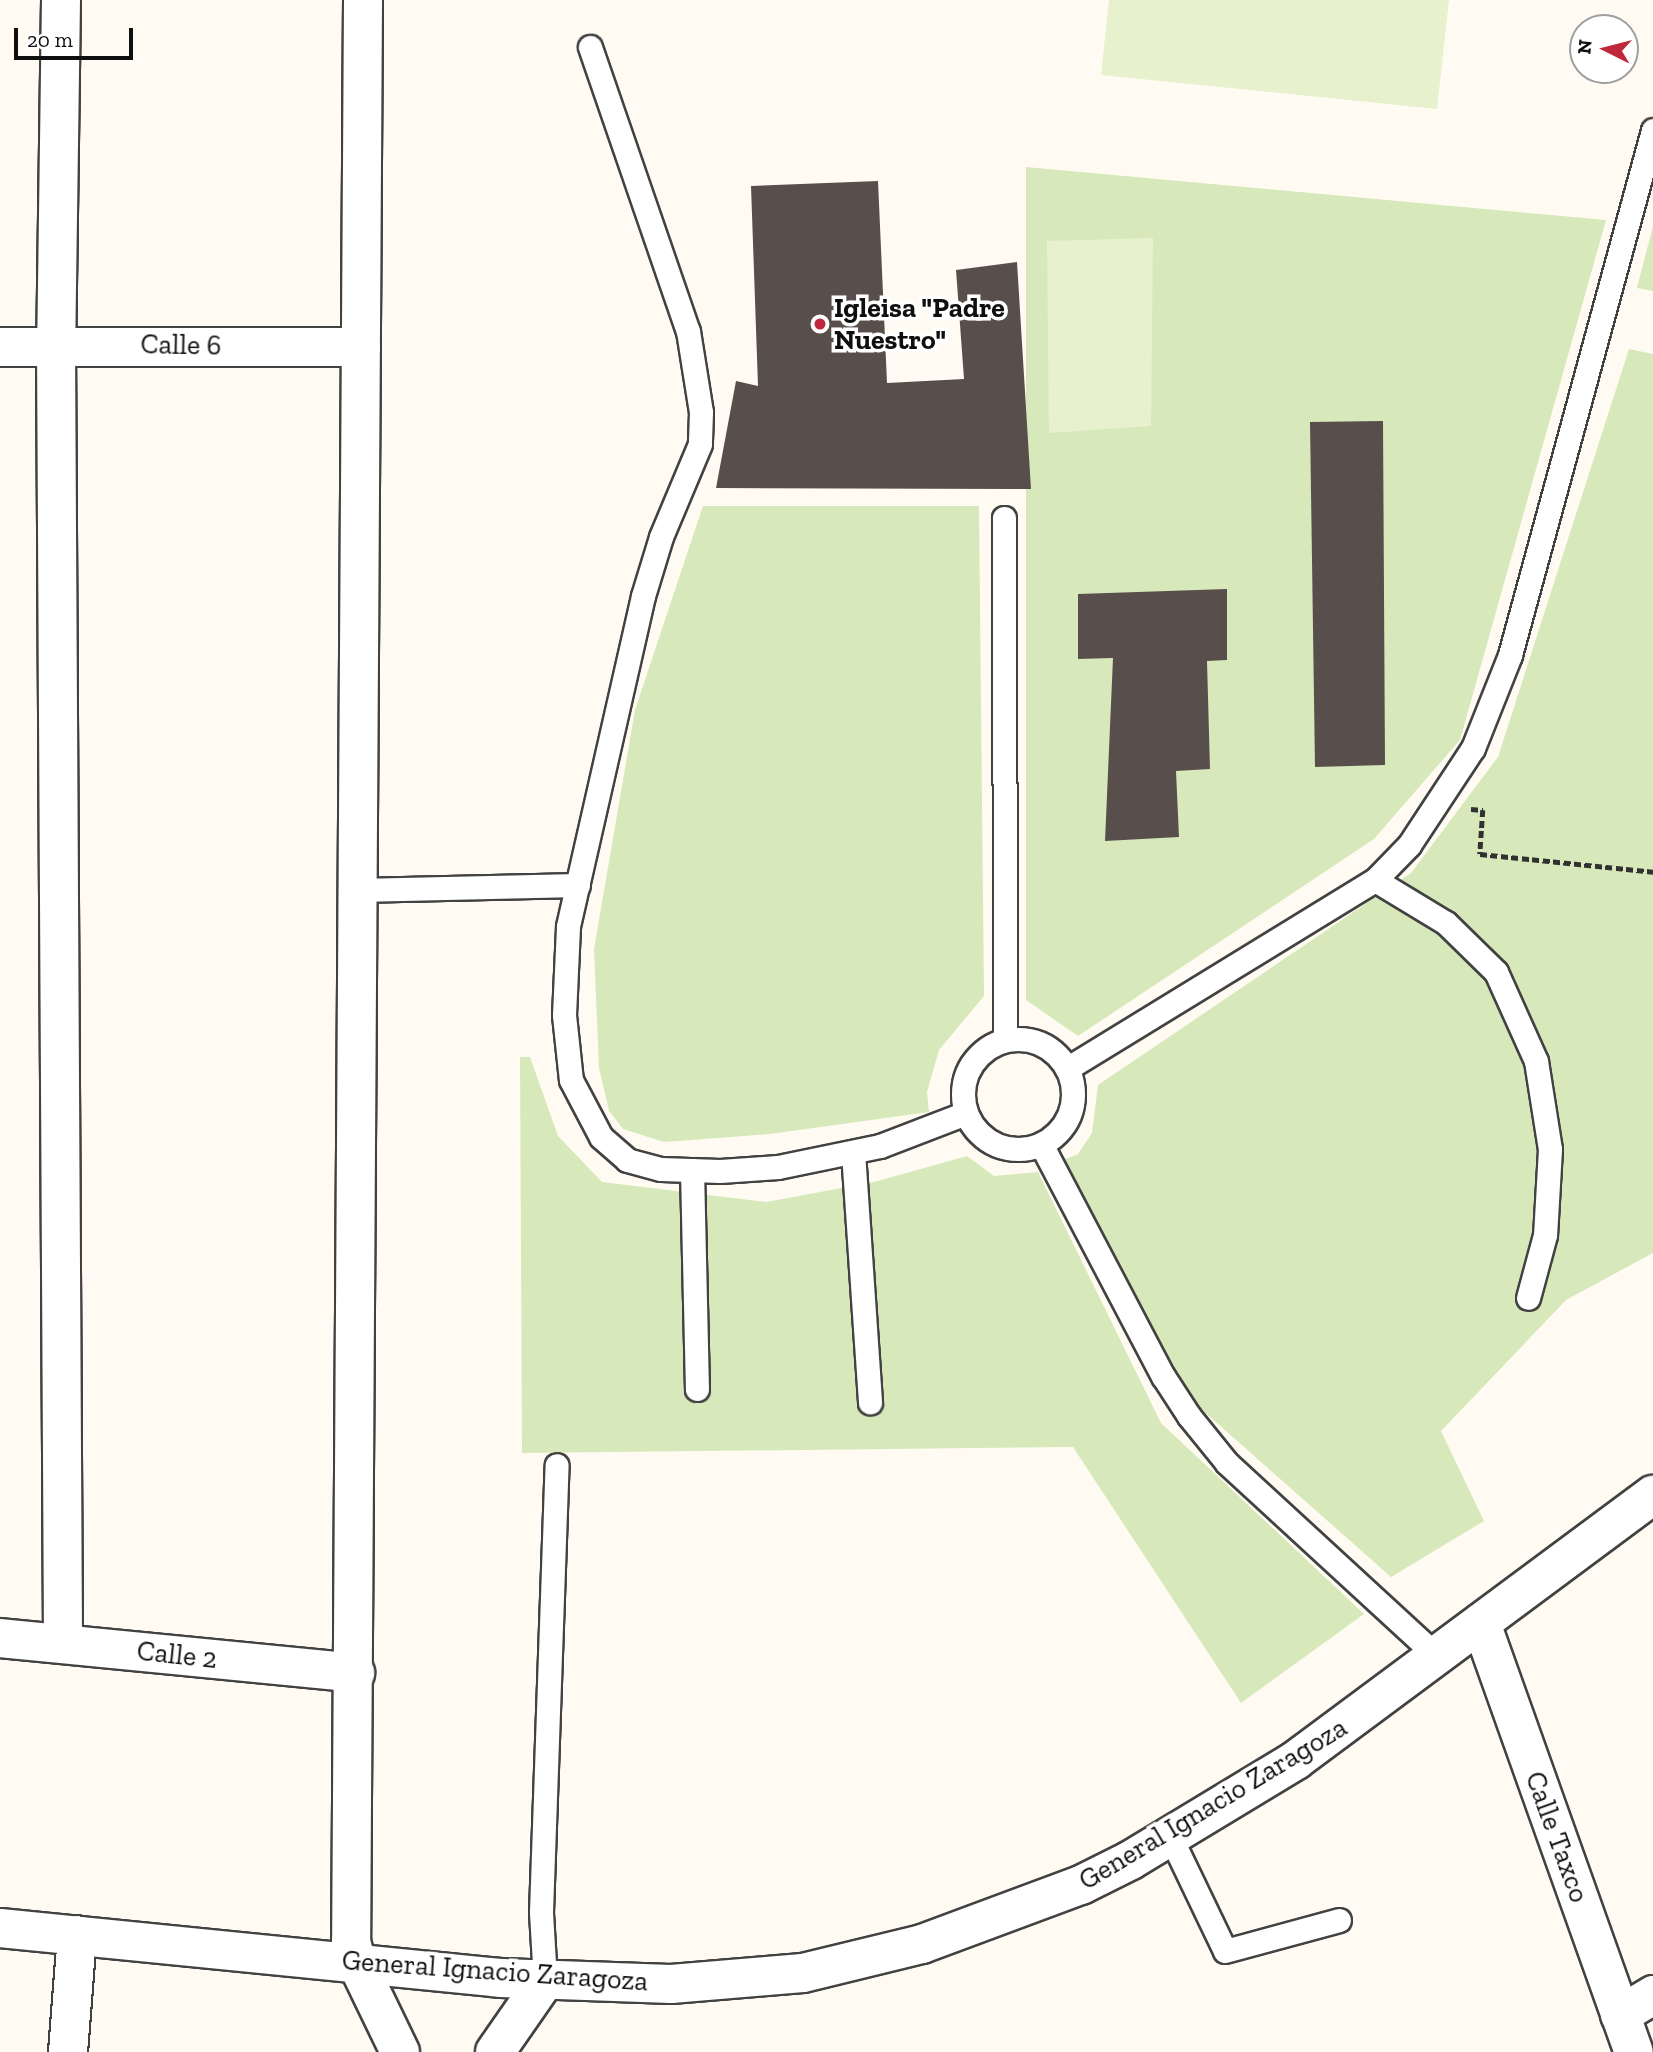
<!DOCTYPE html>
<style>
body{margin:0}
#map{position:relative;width:1653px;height:2052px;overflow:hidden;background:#fffbf2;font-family:"Zilla Slab",serif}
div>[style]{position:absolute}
.green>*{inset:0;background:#d7e9bb}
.pitch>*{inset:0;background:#e7f1cd}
.building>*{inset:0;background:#584f4c}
.path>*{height:4.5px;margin-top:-2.25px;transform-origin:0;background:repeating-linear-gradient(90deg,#313131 0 7px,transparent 0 10.5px)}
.roads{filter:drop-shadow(2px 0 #424242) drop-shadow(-2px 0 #424242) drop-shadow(0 2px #424242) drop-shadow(0 -2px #424242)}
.lane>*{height:23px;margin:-11.5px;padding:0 11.5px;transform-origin:11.5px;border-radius:11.5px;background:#fff}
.lane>.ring{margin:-11.5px;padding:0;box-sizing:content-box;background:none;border:23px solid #fff;border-radius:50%}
.street>*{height:38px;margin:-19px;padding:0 19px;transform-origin:19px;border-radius:19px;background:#fff}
.dots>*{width:19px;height:19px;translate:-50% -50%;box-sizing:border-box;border:4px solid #fff;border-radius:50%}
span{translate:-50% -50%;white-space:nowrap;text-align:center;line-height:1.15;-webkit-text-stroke:7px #fff;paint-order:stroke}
.poi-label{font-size:28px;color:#0f0f0f;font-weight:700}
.left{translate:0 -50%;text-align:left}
.street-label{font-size:28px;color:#0f0f0f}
.north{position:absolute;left:1569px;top:14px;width:70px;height:70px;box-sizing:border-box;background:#fff;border:2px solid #9f9f9f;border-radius:50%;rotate:276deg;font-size:19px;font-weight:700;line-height:28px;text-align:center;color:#0f0f0f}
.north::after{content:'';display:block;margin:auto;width:24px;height:32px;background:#bf283b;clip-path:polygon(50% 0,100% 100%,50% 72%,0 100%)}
.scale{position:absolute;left:14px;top:28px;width:119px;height:32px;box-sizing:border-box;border:4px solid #0f0f0f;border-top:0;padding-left:9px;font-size:21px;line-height:24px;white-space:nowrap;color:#0f0f0f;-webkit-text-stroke:5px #fff;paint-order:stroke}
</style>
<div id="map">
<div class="green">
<div style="clip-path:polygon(1026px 167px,1606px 220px,1460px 740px,1374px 839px,1078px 1036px,1026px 1000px)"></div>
<div style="clip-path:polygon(1653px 226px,1653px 291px,1637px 288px)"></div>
<div style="clip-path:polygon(1629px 349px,1653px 354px,1653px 1253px,1566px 1300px,1441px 1431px,1484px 1521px,1391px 1577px,1191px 1400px,1061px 1161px,1078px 1154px,1092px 1133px,1098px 1085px,1411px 873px,1498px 757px)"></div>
<div style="clip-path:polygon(703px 506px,979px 506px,984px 996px,939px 1050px,927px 1092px,929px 1112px,770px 1134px,664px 1142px,623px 1129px,609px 1111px,599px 1068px,594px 949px,635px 710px)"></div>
<div style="clip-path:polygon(520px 1057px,530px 1057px,558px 1136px,602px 1182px,766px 1202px,874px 1182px,967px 1156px,994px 1176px,1038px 1172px,1161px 1423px,1364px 1614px,1241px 1703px,1073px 1447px,522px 1453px)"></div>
</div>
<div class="pitch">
<div style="clip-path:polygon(1109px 0,1449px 0,1437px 109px,1101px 75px)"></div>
<div style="clip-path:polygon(1153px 238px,1151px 426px,1049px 433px,1047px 241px)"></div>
</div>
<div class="building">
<div style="clip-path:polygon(878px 181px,887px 383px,964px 379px,956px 270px,1017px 262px,1031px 489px,716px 488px,736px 381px,758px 386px,751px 186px)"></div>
<div style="clip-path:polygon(1383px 421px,1385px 765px,1315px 767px,1310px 422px)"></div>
<div style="clip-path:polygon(1227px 589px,1227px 660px,1207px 661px,1210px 769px,1176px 771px,1179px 837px,1105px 841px,1113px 658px,1078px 659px,1078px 594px)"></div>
</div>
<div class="path">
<div style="left:1471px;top:809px;width:12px;rotate:5deg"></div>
<div style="left:1483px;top:810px;width:44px;rotate:93.9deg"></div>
<div style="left:1480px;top:854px;width:174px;rotate:5.9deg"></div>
</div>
<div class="roads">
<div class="lane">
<div style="left:590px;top:47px;width:300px;rotate:71deg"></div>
<div style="left:688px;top:331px;width:82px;rotate:80.9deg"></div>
<div style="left:701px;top:412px;width:32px;rotate:92deg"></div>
<div style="left:700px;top:444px;width:101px;rotate:112.8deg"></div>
<div style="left:661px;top:537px;width:62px;rotate:107deg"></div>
<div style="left:643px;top:596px;width:339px;rotate:102.8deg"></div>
<div style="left:568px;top:927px;width:88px;rotate:92.6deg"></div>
<div style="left:564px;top:1015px;width:65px;rotate:83.9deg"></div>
<div style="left:571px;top:1080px;width:64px;rotate:62.2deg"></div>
<div style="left:601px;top:1137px;width:35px;rotate:41deg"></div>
<div style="left:627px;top:1160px;width:35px;rotate:15deg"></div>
<div style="left:661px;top:1169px;width:59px;rotate:1.9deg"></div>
<div style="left:720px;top:1171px;width:58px;rotate:-3.9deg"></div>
<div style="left:778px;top:1167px;width:104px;rotate:-11.6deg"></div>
<div style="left:880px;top:1146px;width:92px;rotate:-21deg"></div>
<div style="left:1004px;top:518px;width:522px;rotate:89.89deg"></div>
<div style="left:1375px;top:880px;width:83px;rotate:31.2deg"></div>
<div style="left:1446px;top:923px;width:70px;rotate:44.4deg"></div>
<div style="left:1496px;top:972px;width:98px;rotate:65.8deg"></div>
<div style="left:1536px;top:1061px;width:89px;rotate:81deg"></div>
<div style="left:1550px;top:1149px;width:86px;rotate:93.3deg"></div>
<div style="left:1545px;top:1235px;width:65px;rotate:105.1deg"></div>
<div style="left:358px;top:890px;width:220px;rotate:-1.3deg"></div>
<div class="ring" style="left:963px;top:1039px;width:87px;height:87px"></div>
<div style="left:1068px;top:1068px;width:360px;rotate:-31.5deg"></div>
<div style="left:1375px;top:880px;width:49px;rotate:-45.8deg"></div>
<div style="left:1409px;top:845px;width:116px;rotate:-56.6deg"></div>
<div style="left:1473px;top:748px;width:100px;rotate:-68.3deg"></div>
<div style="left:1510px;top:655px;width:544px;rotate:-74.76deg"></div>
<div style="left:1041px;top:1144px;width:262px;rotate:62.3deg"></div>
<div style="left:1163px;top:1376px;width:48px;rotate:57deg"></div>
<div style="left:1189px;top:1416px;width:60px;rotate:51deg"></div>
<div style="left:1227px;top:1463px;width:285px;rotate:42.6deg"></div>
<div style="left:853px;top:1152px;width:251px;rotate:86.1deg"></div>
<div style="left:692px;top:1170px;width:219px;rotate:88.7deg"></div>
<div style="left:1170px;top:1836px;width:127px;rotate:64.4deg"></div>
<div style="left:1225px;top:1951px;width:118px;rotate:-15.2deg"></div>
<div style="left:545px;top:1980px;width:68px;rotate:-93.4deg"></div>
<div style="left:541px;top:1912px;width:447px;rotate:-88deg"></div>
</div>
<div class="street">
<div style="left:61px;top:0;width:344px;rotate:90.8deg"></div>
<div style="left:56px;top:344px;width:1300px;rotate:89.69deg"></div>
<div style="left:363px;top:0;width:1941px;rotate:90.35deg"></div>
<div style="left:351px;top:1941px;width:21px;rotate:76deg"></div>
<div style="left:356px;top:1961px;width:101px;rotate:64.2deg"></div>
<div style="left:0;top:347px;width:361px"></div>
<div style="left:1481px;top:1623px;width:455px;rotate:70.4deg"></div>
<div style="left:0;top:1638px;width:357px;rotate:5.6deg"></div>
<div style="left:0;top:1928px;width:503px;rotate:5.7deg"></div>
<div style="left:501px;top:1978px;width:170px;rotate:2deg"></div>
<div style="left:671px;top:1984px;width:132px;rotate:-4.8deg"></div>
<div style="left:803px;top:1973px;width:122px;rotate:-13.7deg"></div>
<div style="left:922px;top:1944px;width:170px;rotate:-20.4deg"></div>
<div style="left:1081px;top:1885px;width:56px;rotate:-26.6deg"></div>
<div style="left:1131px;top:1860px;width:193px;rotate:-31.2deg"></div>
<div style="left:1296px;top:1760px;width:445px;rotate:-36.6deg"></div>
<div style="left:1620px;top:2015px;width:39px;rotate:-31deg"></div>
<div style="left:68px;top:2052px;width:117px;rotate:-85.6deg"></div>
<div style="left:495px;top:2052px;width:88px;rotate:-55.2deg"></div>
</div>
</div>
<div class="dots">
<div style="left:820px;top:324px;background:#bf283b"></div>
</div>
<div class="poi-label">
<span class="left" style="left:834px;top:324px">Igleisa "Padre<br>Nuestro"</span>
</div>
<div class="street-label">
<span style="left:181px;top:345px;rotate:1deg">Calle 6</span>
<span style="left:177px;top:1655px;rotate:6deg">Calle 2</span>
<span style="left:1213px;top:1804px;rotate:-31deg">General Ignacio Zaragoza</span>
<span style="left:1557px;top:1837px;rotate:70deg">Calle Taxco</span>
<span style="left:495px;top:1971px;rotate:4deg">General Ignacio Zaragoza</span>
</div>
<div class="north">N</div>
<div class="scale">20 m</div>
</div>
